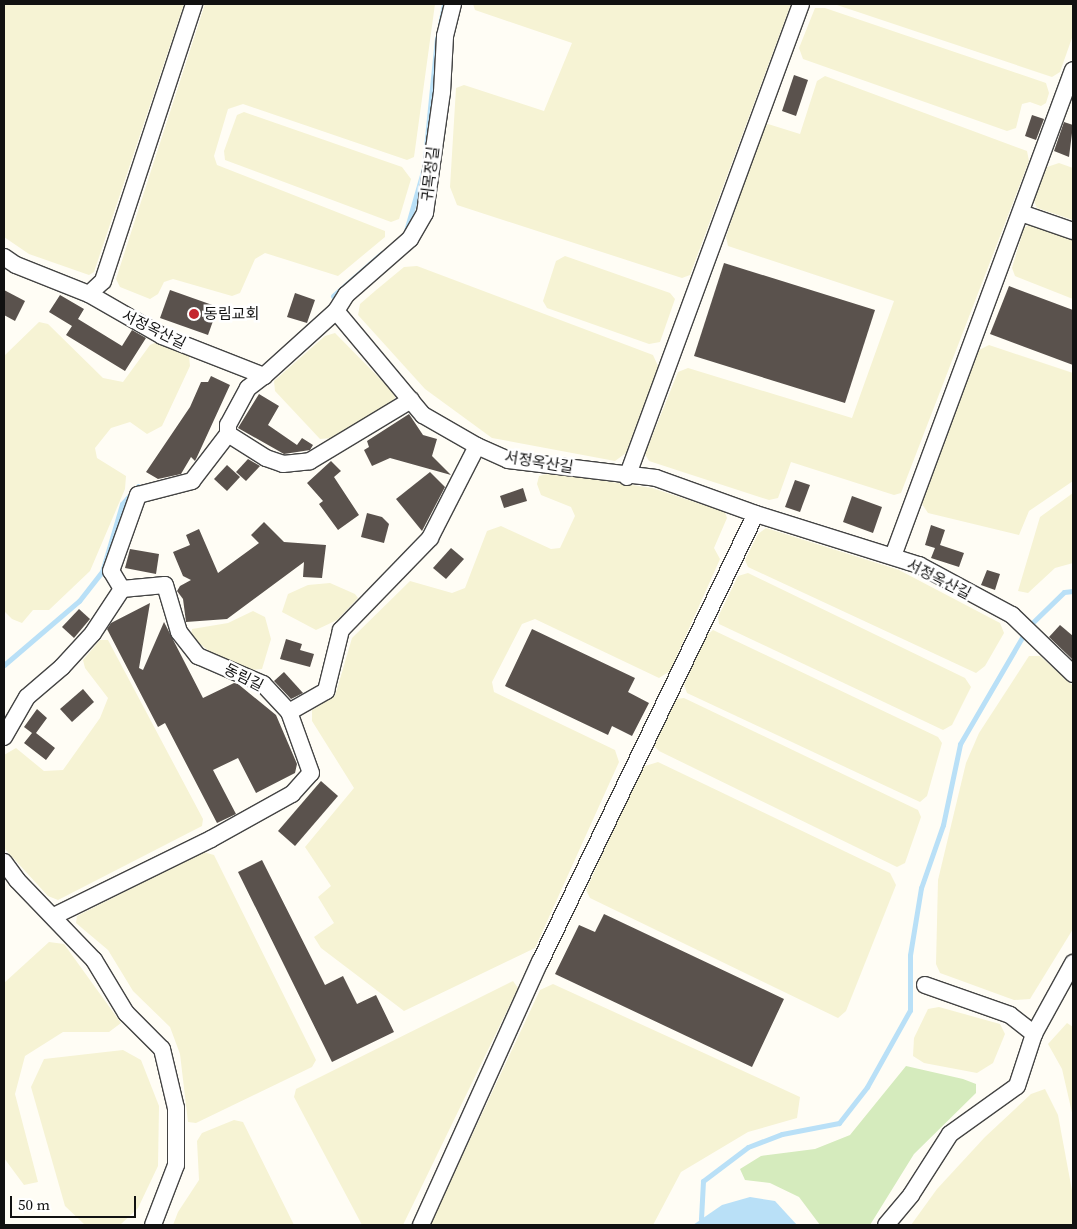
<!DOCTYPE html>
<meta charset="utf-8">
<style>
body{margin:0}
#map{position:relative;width:1077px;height:1229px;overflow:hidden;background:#fffdf5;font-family:"Source Serif 4","Noto Sans KR",serif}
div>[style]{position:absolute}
.farmland>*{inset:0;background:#f6f3d4}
.green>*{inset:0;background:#d5ebbd}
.water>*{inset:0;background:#b9e0f7}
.stream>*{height:5px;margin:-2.5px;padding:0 2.5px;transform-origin:2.5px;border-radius:2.5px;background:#b9e0f7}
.building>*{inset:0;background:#5a524d}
.roads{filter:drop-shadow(1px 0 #444) drop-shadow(-1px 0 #444) drop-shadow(0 1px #444) drop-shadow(0 -1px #444)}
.minor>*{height:16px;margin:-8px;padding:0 8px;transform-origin:8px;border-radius:8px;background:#fff}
.dots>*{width:14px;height:14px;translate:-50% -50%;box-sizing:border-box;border:2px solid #fff;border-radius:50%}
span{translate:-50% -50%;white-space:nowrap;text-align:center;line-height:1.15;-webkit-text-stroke:5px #fff;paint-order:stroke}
.street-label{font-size:15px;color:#111}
.poi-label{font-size:15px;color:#111}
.left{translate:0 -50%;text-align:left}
.frame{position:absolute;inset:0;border:5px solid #111;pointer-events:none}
.scale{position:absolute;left:10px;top:1196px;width:126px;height:22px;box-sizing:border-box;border:2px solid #111;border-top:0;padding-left:6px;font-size:15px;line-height:18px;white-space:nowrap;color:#111;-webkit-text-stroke:4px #fff;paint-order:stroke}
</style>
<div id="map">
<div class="farmland">
<div style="clip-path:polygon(4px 4px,184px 4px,94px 272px,89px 275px,29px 254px,4px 237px)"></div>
<div style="clip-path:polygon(205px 4px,435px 4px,414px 157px,407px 160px,243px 104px,228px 109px,214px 156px,217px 165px,385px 231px,385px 237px,338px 276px,265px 253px,255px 259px,240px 293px,232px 296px,173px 279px,164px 282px,158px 294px,150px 299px,120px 287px,116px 279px)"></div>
<div style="clip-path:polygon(473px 4px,791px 4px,690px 275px,682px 278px,457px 205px,450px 187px,456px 88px,464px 85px,544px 111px,572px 43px,475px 10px)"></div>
<div style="clip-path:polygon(834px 4px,1073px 4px,1073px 35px,1060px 72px,1052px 77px)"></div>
<div style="clip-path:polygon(815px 8px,825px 8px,1046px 83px,1049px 93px,1046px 103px,1041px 106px,1030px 102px,1022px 104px,1016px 128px,1007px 131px,803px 59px,799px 48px)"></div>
<div style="clip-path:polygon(825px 76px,1027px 151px,1029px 161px,901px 493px,894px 495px,791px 462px,778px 498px,769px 500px,649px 461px,645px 454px,678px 372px,688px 368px,852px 418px,894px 301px,728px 246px,726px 237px,762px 129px,768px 124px,800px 134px,817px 81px)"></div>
<div style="clip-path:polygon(244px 112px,402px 167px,411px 179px,399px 219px,391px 222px,225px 160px,224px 151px,237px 115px)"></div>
<div style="clip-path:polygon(1059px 163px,1073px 168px,1073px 220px,1037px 208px,1034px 201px,1047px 167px)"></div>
<div style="clip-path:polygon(1030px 224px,1073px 240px,1073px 299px,1015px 276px,1012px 268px,1024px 228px)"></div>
<div style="clip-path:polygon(565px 256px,670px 293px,675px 299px,660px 342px,649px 344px,547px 308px,543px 301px,556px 261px)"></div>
<div style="clip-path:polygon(417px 266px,653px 355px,658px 366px,626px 453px,615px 461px,492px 438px,425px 389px,358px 315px,360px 304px,375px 291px,404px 267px)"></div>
<div style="clip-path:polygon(39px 322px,48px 324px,103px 378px,123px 382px,150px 345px,157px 342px,189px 355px,190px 366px,162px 426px,147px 434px,130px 422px,111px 428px,95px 448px,97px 458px,126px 476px,125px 489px,90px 571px,49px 610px,33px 610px,22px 623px,12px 619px,4px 611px,4px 356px)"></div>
<div style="clip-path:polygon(335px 333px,396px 395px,392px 405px,333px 438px,320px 439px,275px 391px,274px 381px,325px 336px)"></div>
<div style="clip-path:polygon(989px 345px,1073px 373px,1073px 481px,1029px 511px,1019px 535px,928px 513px,922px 504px,979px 350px)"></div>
<div style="clip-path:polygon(551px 473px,652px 488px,725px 512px,727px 518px,714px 548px,720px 559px,670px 671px,659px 678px,535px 619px,522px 624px,492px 682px,494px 692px,615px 750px,619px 762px,535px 948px,404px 1011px,321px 948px,314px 937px,334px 923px,318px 897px,331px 886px,305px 847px,354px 788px,312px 721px,312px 710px,335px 696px,352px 638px,410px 581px,452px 593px,465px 588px,487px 531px,501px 526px,551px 549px,560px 548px,575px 516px,571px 507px,541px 495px,537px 484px,539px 476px)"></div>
<div style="clip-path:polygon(1073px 493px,1073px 563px,1055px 568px,1028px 593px,1018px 591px,1040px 517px)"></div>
<div style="clip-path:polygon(766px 528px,899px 570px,1000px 623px,1004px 633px,985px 666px,976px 673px,748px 567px,745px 560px,758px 534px)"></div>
<div style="clip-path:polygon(748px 573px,965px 678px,971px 687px,952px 725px,943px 730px,719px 624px,718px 617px,738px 576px)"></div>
<div style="clip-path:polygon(330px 583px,355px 594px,358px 598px,337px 620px,316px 630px,282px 612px,288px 594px,308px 585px)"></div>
<div style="clip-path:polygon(253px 611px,265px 617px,271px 639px,262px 669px,251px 670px,217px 658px,191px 636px,192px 629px,228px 623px)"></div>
<div style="clip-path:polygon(713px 630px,938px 737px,942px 743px,927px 796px,920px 802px,687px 693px,684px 685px,706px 636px)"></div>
<div style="clip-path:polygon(100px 640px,108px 640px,203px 819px,202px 826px,58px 900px,48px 896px,4px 848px,4px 755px,16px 748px,44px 771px,63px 770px,100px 718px,108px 698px,85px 668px,83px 660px)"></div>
<div style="clip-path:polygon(1029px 656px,1040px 656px,1073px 686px,1073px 929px,1030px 999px,1014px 1000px,940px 973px,936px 964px,938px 880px,966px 763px,979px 733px)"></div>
<div style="clip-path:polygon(684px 698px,918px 810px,921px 817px,905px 863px,897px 867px,659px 751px,654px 746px,676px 699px)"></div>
<div style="clip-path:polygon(658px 762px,890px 873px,896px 885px,846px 1011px,838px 1018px,590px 898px,586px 890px,642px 767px)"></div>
<div style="clip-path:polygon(203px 852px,214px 855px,316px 1060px,312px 1067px,196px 1123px,188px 1122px,180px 1054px,170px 1027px,133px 991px,108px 950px,76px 923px,77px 916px)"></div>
<div style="clip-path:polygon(49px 942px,64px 944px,121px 1023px,109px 1032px,63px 1032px,25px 1056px,15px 1094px,38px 1182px,24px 1185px,4px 1158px,4px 983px)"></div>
<div style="clip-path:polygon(513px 981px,518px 988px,403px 1225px,362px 1225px,294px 1097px,296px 1089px)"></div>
<div style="clip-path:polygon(553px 984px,800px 1097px,797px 1118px,748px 1132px,681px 1172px,653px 1225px,430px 1225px,540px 990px)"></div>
<div style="clip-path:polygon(939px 1007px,1000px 1024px,1005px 1034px,993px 1063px,977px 1073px,924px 1063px,913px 1056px,914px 1038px,928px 1009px)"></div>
<div style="clip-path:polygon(1067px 1023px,1073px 1027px,1073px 1117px,1062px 1069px,1048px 1044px)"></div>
<div style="clip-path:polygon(123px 1050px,141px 1060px,159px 1106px,158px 1166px,138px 1208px,120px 1225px,84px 1224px,65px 1206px,31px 1087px,44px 1059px)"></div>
<div style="clip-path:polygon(1045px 1089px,1058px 1115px,1073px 1196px,1073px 1225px,911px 1225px,937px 1189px,985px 1137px,1031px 1094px)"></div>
<div style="clip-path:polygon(234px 1120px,243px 1122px,294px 1225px,173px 1225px,178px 1212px,199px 1180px,197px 1141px,202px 1133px)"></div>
</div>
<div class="green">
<div style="clip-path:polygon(906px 1066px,963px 1079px,976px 1084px,976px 1093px,914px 1154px,870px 1225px,820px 1225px,799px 1197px,770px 1183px,745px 1180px,740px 1169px,761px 1156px,815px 1149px,850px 1135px)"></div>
</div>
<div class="water">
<div style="clip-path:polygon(750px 1197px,775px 1201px,797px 1225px,693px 1225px,722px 1205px)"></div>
</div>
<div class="stream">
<div style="left:440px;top:25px;width:21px;rotate:-79deg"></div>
<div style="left:406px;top:231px;width:66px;rotate:-74.1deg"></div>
<div style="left:424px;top:168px;width:131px;rotate:-84.3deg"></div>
<div style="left:333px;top:296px;width:65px;rotate:-41.3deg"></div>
<div style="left:4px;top:665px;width:99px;rotate:-40.5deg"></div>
<div style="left:79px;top:601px;width:37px;rotate:-52deg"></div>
<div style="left:102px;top:572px;width:71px;rotate:-73.6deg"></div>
<div style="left:122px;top:504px;width:24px;rotate:-48deg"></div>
<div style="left:701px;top:1219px;width:38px;rotate:-87deg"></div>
<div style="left:703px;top:1181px;width:56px;rotate:-37.1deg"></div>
<div style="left:748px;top:1147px;width:36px;rotate:-21deg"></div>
<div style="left:782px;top:1134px;width:58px;rotate:-10.9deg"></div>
<div style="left:839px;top:1123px;width:46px;rotate:-52.1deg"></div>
<div style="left:867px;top:1087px;width:88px;rotate:-60.8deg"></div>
<div style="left:910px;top:1010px;width:55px;rotate:-90deg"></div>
<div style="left:910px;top:955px;width:68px;rotate:-80.7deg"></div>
<div style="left:921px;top:888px;width:67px;rotate:-70.8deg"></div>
<div style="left:943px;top:825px;width:83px;rotate:-78.1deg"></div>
<div style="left:960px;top:744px;width:135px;rotate:-59.8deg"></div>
<div style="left:1028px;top:627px;width:50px;rotate:-44.2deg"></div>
<div style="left:1064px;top:592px;width:9px;rotate:-6deg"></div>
</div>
<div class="building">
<div style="clip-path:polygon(794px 75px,808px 80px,796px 116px,782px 111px)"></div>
<div style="clip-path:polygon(1032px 115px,1044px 119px,1036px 140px,1025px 136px)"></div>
<div style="clip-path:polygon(1064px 122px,1073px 125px,1069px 157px,1054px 151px)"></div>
<div style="clip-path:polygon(724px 263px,875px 310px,845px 403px,694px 356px)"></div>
<div style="clip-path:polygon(1009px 286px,1073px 310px,1073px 365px,990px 334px)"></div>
<div style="clip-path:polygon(4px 290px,25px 301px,15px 321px,4px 315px)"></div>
<div style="clip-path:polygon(170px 290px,218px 307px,208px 335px,160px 318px)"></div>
<div style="clip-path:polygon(295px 293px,315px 300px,307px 323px,287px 317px)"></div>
<div style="clip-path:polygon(60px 295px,84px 309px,78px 319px,122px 346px,132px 330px,146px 338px,125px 371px,66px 335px,72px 326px,49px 312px)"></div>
<div style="clip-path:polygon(211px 376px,230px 385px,197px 457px,195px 461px,191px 457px,181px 474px,158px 479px,146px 472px,190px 407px,201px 382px,208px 382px)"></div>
<div style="clip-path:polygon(259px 394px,279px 406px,268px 425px,297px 445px,302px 438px,313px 445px,310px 450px,284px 454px,238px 428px)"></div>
<div style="clip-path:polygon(409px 414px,423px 435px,437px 439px,432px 456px,451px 475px,390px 458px,372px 466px,364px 450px,369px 447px,367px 441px)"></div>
<div style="clip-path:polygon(248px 459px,260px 466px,246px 481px,236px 472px)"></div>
<div style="clip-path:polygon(331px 461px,341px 471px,334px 477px,359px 515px,338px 530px,319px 504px,323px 501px,307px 483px)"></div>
<div style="clip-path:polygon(227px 465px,240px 477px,227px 491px,214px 479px)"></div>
<div style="clip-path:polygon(430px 472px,445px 487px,422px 531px,396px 499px)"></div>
<div style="clip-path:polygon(795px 480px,810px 485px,800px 512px,785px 507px)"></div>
<div style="clip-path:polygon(523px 488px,527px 501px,504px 508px,500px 496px)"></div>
<div style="clip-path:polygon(852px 496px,882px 507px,873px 533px,843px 522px)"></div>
<div style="clip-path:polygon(367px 513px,382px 517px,389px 524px,384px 543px,361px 537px)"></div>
<div style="clip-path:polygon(264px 522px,284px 542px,326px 545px,322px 578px,303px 577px,304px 562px,227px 619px,186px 622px,183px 599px,177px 591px,180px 586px,191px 580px,183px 576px,173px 552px,190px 545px,186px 535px,199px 529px,218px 573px,259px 543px,251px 535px)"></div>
<div style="clip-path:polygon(931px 525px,945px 530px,940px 545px,964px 553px,959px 567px,931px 558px,935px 548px,925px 545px)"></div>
<div style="clip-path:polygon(451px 548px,464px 559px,446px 579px,433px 568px)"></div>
<div style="clip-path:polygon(130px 549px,159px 554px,156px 574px,125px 568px)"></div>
<div style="clip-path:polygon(987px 570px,1000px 574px,995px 590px,981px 585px)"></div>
<div style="clip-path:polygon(150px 603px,139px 668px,143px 670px,164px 622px,203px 698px,234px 683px,238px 684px,276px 715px,297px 764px,295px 773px,256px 793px,238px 758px,213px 770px,236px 814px,217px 823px,165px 723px,158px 727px,107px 629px,111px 623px)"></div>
<div style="clip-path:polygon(79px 609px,90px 619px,74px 638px,62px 627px)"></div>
<div style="clip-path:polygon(1060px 625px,1073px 636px,1073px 660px,1049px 637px)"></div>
<div style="clip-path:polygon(532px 629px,635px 678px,628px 692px,649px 703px,632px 736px,612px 726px,608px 735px,505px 686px)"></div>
<div style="clip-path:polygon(286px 639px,302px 644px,300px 650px,314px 654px,310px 667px,280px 659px)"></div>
<div style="clip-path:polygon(284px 672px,303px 693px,291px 699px,274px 681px)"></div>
<div style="clip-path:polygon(83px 689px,94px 702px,72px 722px,60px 709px)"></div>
<div style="clip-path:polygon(37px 709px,47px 718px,36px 733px,55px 748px,46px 760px,24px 743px,32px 733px,24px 727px)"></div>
<div style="clip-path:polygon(321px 781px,338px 796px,295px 846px,278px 831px)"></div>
<div style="clip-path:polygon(262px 860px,325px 985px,343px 976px,357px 1004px,376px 995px,394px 1032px,332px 1062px,238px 872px)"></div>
<div style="clip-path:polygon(604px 914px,784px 999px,752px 1067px,555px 974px,579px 925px,595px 932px)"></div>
</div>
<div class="roads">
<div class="minor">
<div style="left:1021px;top:213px;width:55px;rotate:19.1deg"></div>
<div style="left:4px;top:257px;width:14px;rotate:34deg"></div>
<div style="left:16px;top:265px;width:79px;rotate:21.7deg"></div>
<div style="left:89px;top:294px;width:84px;rotate:29.9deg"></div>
<div style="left:162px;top:336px;width:110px;rotate:21.4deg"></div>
<div style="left:264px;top:376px;width:97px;rotate:-42.1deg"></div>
<div style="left:336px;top:311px;width:136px;rotate:50.1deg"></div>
<div style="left:423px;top:415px;width:62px;rotate:29.9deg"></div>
<div style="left:477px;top:446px;width:34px;rotate:24deg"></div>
<div style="left:508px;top:460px;width:149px;rotate:6.9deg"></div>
<div style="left:656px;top:478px;width:106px;rotate:19.8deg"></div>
<div style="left:756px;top:514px;width:171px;rotate:17.4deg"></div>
<div style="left:919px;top:565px;width:106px;rotate:28.3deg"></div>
<div style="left:1012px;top:615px;width:85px;rotate:44deg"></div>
<div style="left:89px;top:294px;width:19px;rotate:-43deg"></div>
<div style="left:103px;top:281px;width:292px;rotate:-71.8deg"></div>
<div style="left:336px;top:311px;width:19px;rotate:-58deg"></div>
<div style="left:346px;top:295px;width:85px;rotate:-41.2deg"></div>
<div style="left:410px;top:239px;width:30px;rotate:-60deg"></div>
<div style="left:425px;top:213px;width:122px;rotate:-82deg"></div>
<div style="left:442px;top:92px;width:56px;rotate:-86.9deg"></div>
<div style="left:445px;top:36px;width:33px;rotate:-76deg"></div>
<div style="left:228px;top:434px;width:9px;rotate:-90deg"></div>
<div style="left:228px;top:425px;width:42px;rotate:-61.6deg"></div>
<div style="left:248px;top:388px;width:20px;rotate:-37deg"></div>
<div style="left:627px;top:477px;width:504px;rotate:-69.8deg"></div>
<div style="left:893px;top:556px;width:518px;rotate:-69.68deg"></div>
<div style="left:122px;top:589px;width:21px;rotate:-121deg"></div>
<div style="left:111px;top:571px;width:81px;rotate:-70.4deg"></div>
<div style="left:138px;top:495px;width:56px;rotate:-14.5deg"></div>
<div style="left:192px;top:481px;width:59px;rotate:-52.5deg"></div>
<div style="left:228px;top:434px;width:45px;rotate:32.3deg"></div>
<div style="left:266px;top:458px;width:18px;rotate:19deg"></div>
<div style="left:283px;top:464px;width:27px;rotate:-6deg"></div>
<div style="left:310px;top:461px;width:118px;rotate:-31.1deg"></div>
<div style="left:4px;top:737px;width:46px;rotate:-60.1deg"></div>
<div style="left:27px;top:697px;width:46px;rotate:-40.6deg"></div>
<div style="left:62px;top:667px;width:46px;rotate:-47.6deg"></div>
<div style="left:93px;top:633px;width:53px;rotate:-56.6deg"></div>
<div style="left:122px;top:589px;width:43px;rotate:-5.3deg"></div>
<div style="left:165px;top:585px;width:49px;rotate:73.4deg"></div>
<div style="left:179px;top:632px;width:31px;rotate:52deg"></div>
<div style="left:198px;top:656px;width:71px;rotate:23.3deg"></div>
<div style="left:263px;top:684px;width:38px;rotate:47deg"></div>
<div style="left:289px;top:712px;width:43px;rotate:-29.6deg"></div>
<div style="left:326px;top:691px;width:63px;rotate:-76.2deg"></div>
<div style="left:341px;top:630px;width:128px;rotate:-45.9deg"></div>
<div style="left:430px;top:538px;width:103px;rotate:-62.9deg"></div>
<div style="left:4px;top:862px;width:22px;rotate:54deg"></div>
<div style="left:17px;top:880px;width:111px;rotate:46.1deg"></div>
<div style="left:94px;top:960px;width:62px;rotate:58.9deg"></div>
<div style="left:126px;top:1013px;width:51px;rotate:45deg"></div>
<div style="left:162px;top:1049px;width:61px;rotate:76.7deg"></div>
<div style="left:176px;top:1108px;width:57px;rotate:90deg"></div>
<div style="left:176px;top:1165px;width:64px;rotate:111deg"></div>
<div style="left:54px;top:916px;width:175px;rotate:-26.1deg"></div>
<div style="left:211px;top:839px;width:93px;rotate:-29.1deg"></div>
<div style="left:292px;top:794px;width:28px;rotate:-48deg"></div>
<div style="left:311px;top:773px;width:65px;rotate:-109.8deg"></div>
<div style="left:925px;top:985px;width:90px;rotate:19.4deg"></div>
<div style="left:1010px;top:1015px;width:31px;rotate:38deg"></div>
<div style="left:421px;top:1225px;width:289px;rotate:-65.7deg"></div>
<div style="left:540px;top:962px;width:497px;rotate:-64.3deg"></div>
<div style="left:886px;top:1225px;width:39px;rotate:-50deg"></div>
<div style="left:911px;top:1195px;width:72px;rotate:-57.4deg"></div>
<div style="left:950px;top:1134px;width:82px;rotate:-35.6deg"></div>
<div style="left:1017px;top:1086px;width:55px;rotate:-71.9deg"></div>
<div style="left:1034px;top:1034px;width:81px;rotate:-61.2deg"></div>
</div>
</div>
<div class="dots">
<div style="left:194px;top:314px;background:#c4262e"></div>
</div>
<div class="street-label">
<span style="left:430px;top:174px;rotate:-83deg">귀목정길</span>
<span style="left:154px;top:329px;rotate:26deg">서정옥산길</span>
<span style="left:539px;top:462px;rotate:9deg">서정옥산길</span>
<span style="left:939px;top:579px;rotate:27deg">서정옥산길</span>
<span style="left:244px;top:677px;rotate:27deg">동림길</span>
</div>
<div class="poi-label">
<span class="left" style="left:204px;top:314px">동림교회</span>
</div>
<div class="frame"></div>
<div class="scale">50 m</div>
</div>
